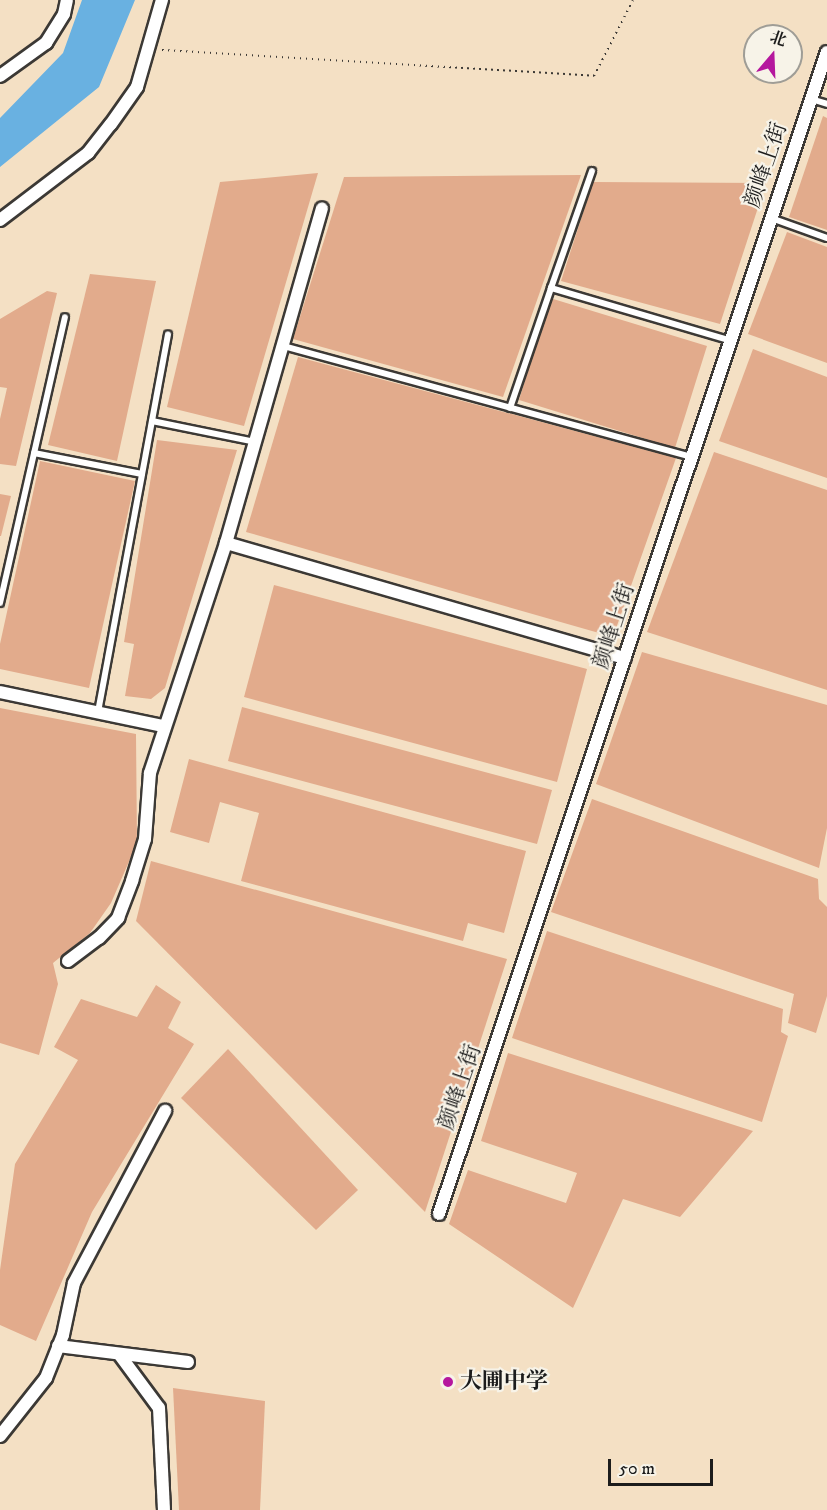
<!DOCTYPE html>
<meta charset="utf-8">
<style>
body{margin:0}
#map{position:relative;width:827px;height:1510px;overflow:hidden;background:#f4e0c4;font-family:"IM FELL DW Pica","Noto Serif SC",serif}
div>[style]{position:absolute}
.water>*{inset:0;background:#69b1e1}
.building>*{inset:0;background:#e2ab8c}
.path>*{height:2px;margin-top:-1px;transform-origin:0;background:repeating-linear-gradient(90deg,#3c3935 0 1.5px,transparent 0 6px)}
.roads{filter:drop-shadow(2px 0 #3c3935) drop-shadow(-2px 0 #3c3935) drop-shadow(0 2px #3c3935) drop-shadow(0 -2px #3c3935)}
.lane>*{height:6px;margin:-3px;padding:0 3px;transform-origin:3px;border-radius:3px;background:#fff}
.street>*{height:12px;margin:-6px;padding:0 6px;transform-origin:6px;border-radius:6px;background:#fff}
.dots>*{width:16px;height:16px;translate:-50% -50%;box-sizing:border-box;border:3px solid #f7f3e8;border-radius:50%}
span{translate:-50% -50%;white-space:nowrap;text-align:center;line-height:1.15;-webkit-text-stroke:4.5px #f7f3e8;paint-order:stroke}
.street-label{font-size:22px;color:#1c1c1c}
.poi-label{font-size:22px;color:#1c1c1c;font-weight:700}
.left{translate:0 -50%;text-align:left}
.north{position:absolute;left:743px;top:24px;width:60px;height:60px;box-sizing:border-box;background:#f7f3e8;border:2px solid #9f9d96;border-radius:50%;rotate:19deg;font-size:16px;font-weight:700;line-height:24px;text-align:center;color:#1c1c1c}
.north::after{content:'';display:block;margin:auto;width:21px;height:27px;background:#b5179e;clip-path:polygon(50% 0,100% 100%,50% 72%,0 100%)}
.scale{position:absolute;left:608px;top:1459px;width:105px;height:27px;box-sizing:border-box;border:3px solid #1c1c1c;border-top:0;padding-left:8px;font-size:18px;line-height:21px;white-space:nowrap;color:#1c1c1c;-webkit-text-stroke:4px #f7f3e8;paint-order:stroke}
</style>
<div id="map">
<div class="water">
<div style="clip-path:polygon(82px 0,135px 0,99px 87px,0 167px,0 118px,63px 53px)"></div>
</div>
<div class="building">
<div style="clip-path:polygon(823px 116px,827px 118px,827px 230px,789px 217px)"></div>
<div style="clip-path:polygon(318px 173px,244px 426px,167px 407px,220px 182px)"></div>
<div style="clip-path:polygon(581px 175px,503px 397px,293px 339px,344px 177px)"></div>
<div style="clip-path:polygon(593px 182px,766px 183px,720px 324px,561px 281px)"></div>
<div style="clip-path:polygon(787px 232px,827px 247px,827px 363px,748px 334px)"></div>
<div style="clip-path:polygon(90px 274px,156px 281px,117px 461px,48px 445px)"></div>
<div style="clip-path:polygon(47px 291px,57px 293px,16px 466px,0 464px,0 419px,7px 388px,0 387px,0 319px)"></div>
<div style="clip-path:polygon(550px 298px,707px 346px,675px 448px,519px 400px)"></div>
<div style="clip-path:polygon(753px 349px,827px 377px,827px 478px,719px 441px)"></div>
<div style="clip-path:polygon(298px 357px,676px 458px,613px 637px,246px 532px)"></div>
<div style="clip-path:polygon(157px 440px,237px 450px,165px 688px,151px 699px,125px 696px,134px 644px,124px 642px)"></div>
<div style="clip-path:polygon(714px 452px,827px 490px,827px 690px,647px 632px)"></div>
<div style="clip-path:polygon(40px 461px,135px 481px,89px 688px,0 669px,0 644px)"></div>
<div style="clip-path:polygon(0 494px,11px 496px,1px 536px,0 536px)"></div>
<div style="clip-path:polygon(274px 585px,587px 669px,557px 782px,244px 697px)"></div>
<div style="clip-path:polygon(642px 652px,827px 705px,827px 828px,819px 868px,596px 784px)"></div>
<div style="clip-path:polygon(242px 707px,552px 790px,537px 844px,228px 761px)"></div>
<div style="clip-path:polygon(0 708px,136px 734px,137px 843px,111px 903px,90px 933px,53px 963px,58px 984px,39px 1055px,0 1043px)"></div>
<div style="clip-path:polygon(189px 759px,526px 851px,504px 933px,468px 923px,463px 941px,241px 881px,259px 813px,220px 802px,209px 843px,170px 832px)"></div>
<div style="clip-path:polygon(592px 799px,818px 879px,819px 899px,827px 907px,827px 996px,816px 1033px,788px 1023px,794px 994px,551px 912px)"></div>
<div style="clip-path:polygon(151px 861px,507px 959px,425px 1212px,136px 921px)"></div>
<div style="clip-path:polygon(547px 931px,783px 1009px,781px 1032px,788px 1036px,762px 1122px,512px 1038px)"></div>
<div style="clip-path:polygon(156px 985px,181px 1002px,168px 1028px,194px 1044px,92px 1212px,36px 1341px,0 1325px,0 1270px,15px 1164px,78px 1060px,54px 1047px,81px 999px,137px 1017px)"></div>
<div style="clip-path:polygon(228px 1049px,358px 1190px,316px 1230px,181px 1098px)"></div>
<div style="clip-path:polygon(508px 1053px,753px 1131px,680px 1217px,623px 1199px,573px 1308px,449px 1224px,468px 1170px,566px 1203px,577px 1173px,481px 1141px)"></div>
<div style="clip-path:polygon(173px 1388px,265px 1401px,260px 1510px,179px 1510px)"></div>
</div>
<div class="path">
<div style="left:162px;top:50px;width:433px;rotate:3.4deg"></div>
<div style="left:594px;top:76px;width:85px;rotate:-62.8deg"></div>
</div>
<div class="roads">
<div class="lane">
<div style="left:811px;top:99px;width:17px;rotate:17deg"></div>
<div style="left:771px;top:218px;width:59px;rotate:19.7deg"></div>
<div style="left:551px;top:288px;width:124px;rotate:-70.7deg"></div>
<div style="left:283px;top:346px;width:423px;rotate:15.2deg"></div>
<div style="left:510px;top:408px;width:127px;rotate:-71.1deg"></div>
<div style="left:551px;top:288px;width:185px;rotate:16.3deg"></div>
<div style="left:152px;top:421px;width:105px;rotate:11.5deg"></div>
<div style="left:34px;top:453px;width:110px;rotate:11deg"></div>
<div style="left:0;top:603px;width:293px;rotate:-77.2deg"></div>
<div style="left:98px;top:712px;width:384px;rotate:-79.5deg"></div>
</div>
<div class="street">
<div style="left:0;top:76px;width:57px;rotate:-35.7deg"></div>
<div style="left:46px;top:43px;width:34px;rotate:-58deg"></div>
<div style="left:64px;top:14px;width:14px;rotate:-78deg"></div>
<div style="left:0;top:220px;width:111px;rotate:-37.3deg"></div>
<div style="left:88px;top:153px;width:37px;rotate:-52deg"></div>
<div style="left:111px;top:124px;width:45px;rotate:-54.9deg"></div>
<div style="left:137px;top:87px;width:91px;rotate:-74deg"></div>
<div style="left:226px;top:543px;width:348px;rotate:-74deg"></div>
<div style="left:0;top:692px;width:167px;rotate:11.8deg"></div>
<div style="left:68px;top:961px;width:39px;rotate:-37deg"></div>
<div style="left:99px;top:938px;width:28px;rotate:-46deg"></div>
<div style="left:118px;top:918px;width:40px;rotate:-69deg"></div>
<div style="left:132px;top:881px;width:44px;rotate:-72.8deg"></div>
<div style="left:145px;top:839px;width:66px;rotate:-85.7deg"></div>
<div style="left:150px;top:773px;width:242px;rotate:-71.7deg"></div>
<div style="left:226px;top:543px;width:415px;rotate:16.1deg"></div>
<div style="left:439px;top:1214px;width:1225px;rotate:-71.54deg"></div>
<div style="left:58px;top:1346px;width:131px;rotate:7deg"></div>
<div style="left:119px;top:1354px;width:67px;rotate:53.5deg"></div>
<div style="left:159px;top:1408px;width:102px;rotate:87.2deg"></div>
<div style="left:0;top:1436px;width:74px;rotate:-51.6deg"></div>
<div style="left:46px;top:1378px;width:46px;rotate:-68.4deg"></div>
<div style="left:63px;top:1335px;width:53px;rotate:-78.1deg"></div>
<div style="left:74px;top:1283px;width:195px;rotate:-62.1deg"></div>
</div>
</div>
<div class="dots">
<div style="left:448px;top:1382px;background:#b5179e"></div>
</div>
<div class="street-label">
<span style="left:766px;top:165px;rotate:-71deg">颜峰上街</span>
<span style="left:614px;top:626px;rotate:-72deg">颜峰上街</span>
<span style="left:460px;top:1087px;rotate:-71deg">颜峰上街</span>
</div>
<div class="poi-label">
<span class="left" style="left:460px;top:1382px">大圃中学</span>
</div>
<div class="north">北</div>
<div class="scale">50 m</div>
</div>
